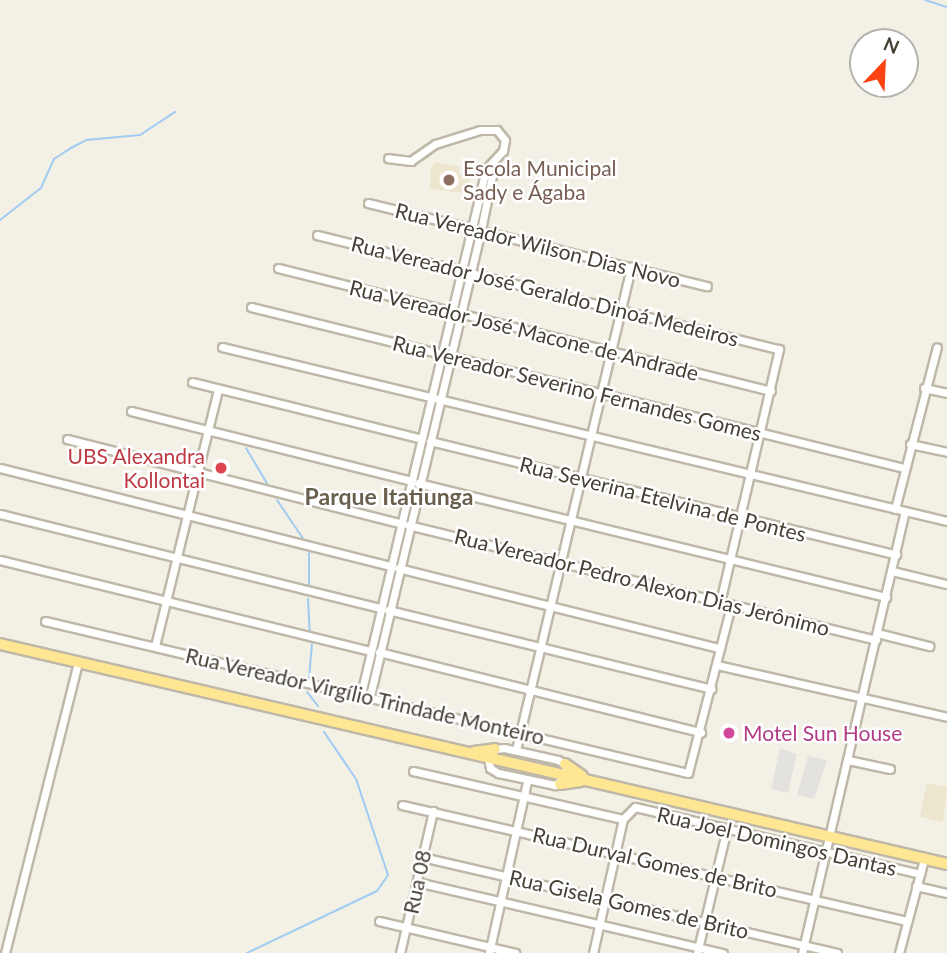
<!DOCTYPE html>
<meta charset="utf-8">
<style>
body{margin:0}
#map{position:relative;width:947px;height:953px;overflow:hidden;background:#f3f0e6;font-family:Lato,sans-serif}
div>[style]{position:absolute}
.education>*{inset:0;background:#ede6cf}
.parking>*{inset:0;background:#e4e2de}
.stream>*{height:2px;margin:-1px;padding:0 1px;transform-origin:1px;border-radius:1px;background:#a0ccf2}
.roads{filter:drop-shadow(2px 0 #bfb8a8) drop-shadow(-2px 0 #bfb8a8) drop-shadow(0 2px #bfb8a8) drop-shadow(0 -2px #bfb8a8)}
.minor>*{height:7px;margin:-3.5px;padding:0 3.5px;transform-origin:3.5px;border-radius:3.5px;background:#fff}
.primary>*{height:10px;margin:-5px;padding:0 5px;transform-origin:5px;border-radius:5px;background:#ffe693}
.dots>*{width:19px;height:19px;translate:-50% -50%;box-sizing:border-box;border:4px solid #fff;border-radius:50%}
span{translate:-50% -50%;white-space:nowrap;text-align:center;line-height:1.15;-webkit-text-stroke:5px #fff;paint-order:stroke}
.education-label{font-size:21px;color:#785e54}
.left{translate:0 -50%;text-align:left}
.street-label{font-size:21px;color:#464035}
.health-label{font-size:21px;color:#be3a42}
.right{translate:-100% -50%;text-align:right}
.hotel-label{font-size:21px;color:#b23c85}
.neighbourhood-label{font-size:23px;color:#695f4c;font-weight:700}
.north{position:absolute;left:849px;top:28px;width:70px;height:70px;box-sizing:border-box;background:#fff;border:2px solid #b5b3ae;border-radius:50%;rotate:23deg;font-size:19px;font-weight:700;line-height:28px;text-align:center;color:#464035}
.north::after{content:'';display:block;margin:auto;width:24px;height:32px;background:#fe4312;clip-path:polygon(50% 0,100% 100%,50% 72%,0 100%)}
</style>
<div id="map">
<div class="education">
<div style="clip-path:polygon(436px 162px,460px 167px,459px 174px,470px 177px,466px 193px,430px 189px,431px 167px)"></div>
<div style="clip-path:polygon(927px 783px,947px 787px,943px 822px,920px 817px)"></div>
</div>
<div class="parking">
<div style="clip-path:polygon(780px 748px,797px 754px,788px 793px,771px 789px)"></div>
<div style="clip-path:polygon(808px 756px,827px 760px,814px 799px,797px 795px)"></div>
</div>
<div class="stream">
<div style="left:925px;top:0;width:23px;rotate:18deg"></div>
<div style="left:0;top:220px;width:52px;rotate:-38deg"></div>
<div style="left:41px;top:188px;width:32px;rotate:-66deg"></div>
<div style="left:54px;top:159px;width:20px;rotate:-33deg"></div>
<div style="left:71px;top:148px;width:17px;rotate:-28deg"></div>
<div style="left:86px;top:140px;width:54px;rotate:-5.3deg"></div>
<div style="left:140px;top:135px;width:42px;rotate:-33.3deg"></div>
<div style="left:246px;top:448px;width:43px;rotate:59.3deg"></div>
<div style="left:277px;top:500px;width:48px;rotate:56deg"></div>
<div style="left:309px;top:586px;width:33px;rotate:-90deg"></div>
<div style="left:308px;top:599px;width:33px;rotate:87deg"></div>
<div style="left:309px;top:678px;width:34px;rotate:-85deg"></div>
<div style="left:307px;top:692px;width:18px;rotate:52deg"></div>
<div style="left:247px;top:953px;width:144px;rotate:-25.5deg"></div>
<div style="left:377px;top:891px;width:19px;rotate:-55deg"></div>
<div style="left:388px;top:875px;width:101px;rotate:-108.4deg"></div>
<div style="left:356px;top:779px;width:57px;rotate:-124.2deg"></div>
</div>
<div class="roads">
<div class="minor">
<div style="left:368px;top:203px;width:349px;rotate:13.8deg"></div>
<div style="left:317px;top:235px;width:476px;rotate:13.9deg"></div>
<div style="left:779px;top:349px;width:260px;rotate:103.1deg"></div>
<div style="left:278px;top:268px;width:508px;rotate:14.01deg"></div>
<div style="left:251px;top:307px;width:673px;rotate:13.85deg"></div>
<div style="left:222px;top:347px;width:746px;rotate:13.5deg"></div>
<div style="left:192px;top:382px;width:237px;rotate:13.9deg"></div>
<div style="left:924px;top:388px;width:24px;rotate:12deg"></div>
<div style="left:131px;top:411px;width:289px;rotate:14deg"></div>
<div style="left:67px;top:439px;width:342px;rotate:14.2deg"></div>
<div style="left:430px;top:441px;width:480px;rotate:13.7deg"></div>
<div style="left:910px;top:444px;width:38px;rotate:12deg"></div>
<div style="left:0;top:468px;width:402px;rotate:14.1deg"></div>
<div style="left:418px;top:483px;width:482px;rotate:13.7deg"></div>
<div style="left:895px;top:509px;width:167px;rotate:-75.5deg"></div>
<div style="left:0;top:514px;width:391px;rotate:13.9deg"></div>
<div style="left:408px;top:525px;width:482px;rotate:13.8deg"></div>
<div style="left:0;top:560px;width:382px;rotate:13.8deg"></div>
<div style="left:398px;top:568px;width:332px;rotate:14deg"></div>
<div style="left:892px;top:571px;width:56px;rotate:13.5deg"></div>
<div style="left:388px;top:610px;width:333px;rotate:13.7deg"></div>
<div style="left:45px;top:621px;width:661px;rotate:13.3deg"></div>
<div style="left:688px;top:773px;width:173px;rotate:-75.6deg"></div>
<div style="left:877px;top:633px;width:54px;rotate:14deg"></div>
<div style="left:155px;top:646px;width:265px;rotate:-76.2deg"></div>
<div style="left:379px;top:652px;width:332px;rotate:14deg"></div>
<div style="left:717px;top:665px;width:236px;rotate:12.7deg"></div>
<div style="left:361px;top:694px;width:540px;rotate:-76.61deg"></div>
<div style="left:486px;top:169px;width:25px;rotate:-47deg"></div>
<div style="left:503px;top:151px;width:11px;rotate:-80deg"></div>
<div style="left:505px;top:140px;width:13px;rotate:-129deg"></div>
<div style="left:497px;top:130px;width:17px;rotate:180deg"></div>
<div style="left:480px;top:130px;width:47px;rotate:162.7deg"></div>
<div style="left:435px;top:144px;width:29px;rotate:145deg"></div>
<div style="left:411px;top:161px;width:23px;rotate:-173deg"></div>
<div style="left:370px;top:696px;width:479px;rotate:-76.6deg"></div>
<div style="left:481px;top:230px;width:60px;rotate:-78.5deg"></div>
<div style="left:493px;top:171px;width:5px;rotate:-112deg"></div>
<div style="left:504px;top:748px;width:55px;rotate:12.5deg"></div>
<div style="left:558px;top:760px;width:8px;rotate:30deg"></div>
<div style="left:565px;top:764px;width:11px;rotate:80deg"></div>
<div style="left:567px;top:775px;width:16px;rotate:140deg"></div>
<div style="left:555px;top:785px;width:58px;rotate:-168.1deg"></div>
<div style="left:498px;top:773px;width:9px;rotate:-148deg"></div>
<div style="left:490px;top:768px;width:10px;rotate:-101deg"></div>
<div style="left:488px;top:758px;width:11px;rotate:-52deg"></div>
<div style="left:495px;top:749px;width:9px;rotate:-6deg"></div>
<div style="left:516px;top:750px;width:497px;rotate:-76.6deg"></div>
<div style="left:848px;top:760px;width:43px;rotate:12.1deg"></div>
<div style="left:413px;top:771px;width:215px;rotate:12.9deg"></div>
<div style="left:402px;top:805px;width:518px;rotate:12.94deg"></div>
<div style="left:422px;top:857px;width:426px;rotate:13deg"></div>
<div style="left:417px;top:882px;width:314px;rotate:13.1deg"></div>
<div style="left:916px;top:886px;width:32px;rotate:13deg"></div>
<div style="left:379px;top:921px;width:140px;rotate:13.2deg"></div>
<div style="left:5px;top:953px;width:300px;rotate:-75.9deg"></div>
<div style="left:400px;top:953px;width:146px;rotate:-76.9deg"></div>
<div style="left:489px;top:953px;width:176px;rotate:-77.5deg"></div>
<div style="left:593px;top:953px;width:137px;rotate:-77.4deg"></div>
<div style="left:623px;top:819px;width:17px;rotate:-45deg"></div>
<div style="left:635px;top:807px;width:293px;rotate:13.2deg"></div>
<div style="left:697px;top:953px;width:129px;rotate:-76.5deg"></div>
<div style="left:802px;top:953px;width:453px;rotate:-76.9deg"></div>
<div style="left:899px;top:953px;width:97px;rotate:-75.1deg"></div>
</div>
<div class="primary">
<div style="left:0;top:644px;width:972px;rotate:13.08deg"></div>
<div style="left:474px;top:752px;width:21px;rotate:-8deg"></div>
<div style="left:565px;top:764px;width:21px;rotate:35deg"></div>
<div style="left:560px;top:784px;width:21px;rotate:-8deg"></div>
</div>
</div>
<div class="dots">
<div style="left:449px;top:180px;background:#8d6e63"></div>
<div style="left:221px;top:468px;background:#e0444e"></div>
<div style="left:729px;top:733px;background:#d1479c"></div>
</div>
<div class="education-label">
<span class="left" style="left:463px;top:180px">Escola Municipal<br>Sady e Ágaba</span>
</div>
<div class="street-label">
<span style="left:538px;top:245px;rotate:14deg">Rua Vereador Wilson Dias Novo</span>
<span style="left:545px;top:291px;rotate:14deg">Rua Vereador José Geraldo Dinoá Medeiros</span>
<span style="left:524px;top:330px;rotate:14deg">Rua Vereador José Macone de Andrade</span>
<span style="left:577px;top:388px;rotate:14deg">Rua Vereador Severino Fernandes Gomes</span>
<span style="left:663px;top:499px;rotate:14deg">Rua Severina Etelvina de Pontes</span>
<span style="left:642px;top:582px;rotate:14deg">Rua Vereador Pedro Alexon Dias Jerônimo</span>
<span style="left:365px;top:696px;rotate:13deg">Rua Vereador Virgílio Trindade Monteiro</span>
<span style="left:777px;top:841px;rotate:13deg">Rua Joel Domingos Dantas</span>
<span style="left:655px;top:862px;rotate:13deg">Rua Durval Gomes de Brito</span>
<span style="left:417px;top:882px;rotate:-78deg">Rua 08</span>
<span style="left:629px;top:904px;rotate:13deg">Rua Gisela Gomes de Brito</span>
</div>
<div class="health-label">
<span class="right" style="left:205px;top:468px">UBS Alexandra<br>Kollontai</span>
</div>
<div class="hotel-label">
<span class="left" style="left:743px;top:733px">Motel Sun House</span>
</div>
<div class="neighbourhood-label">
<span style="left:389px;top:496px">Parque Itatiunga</span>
</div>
<div class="north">N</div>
</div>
